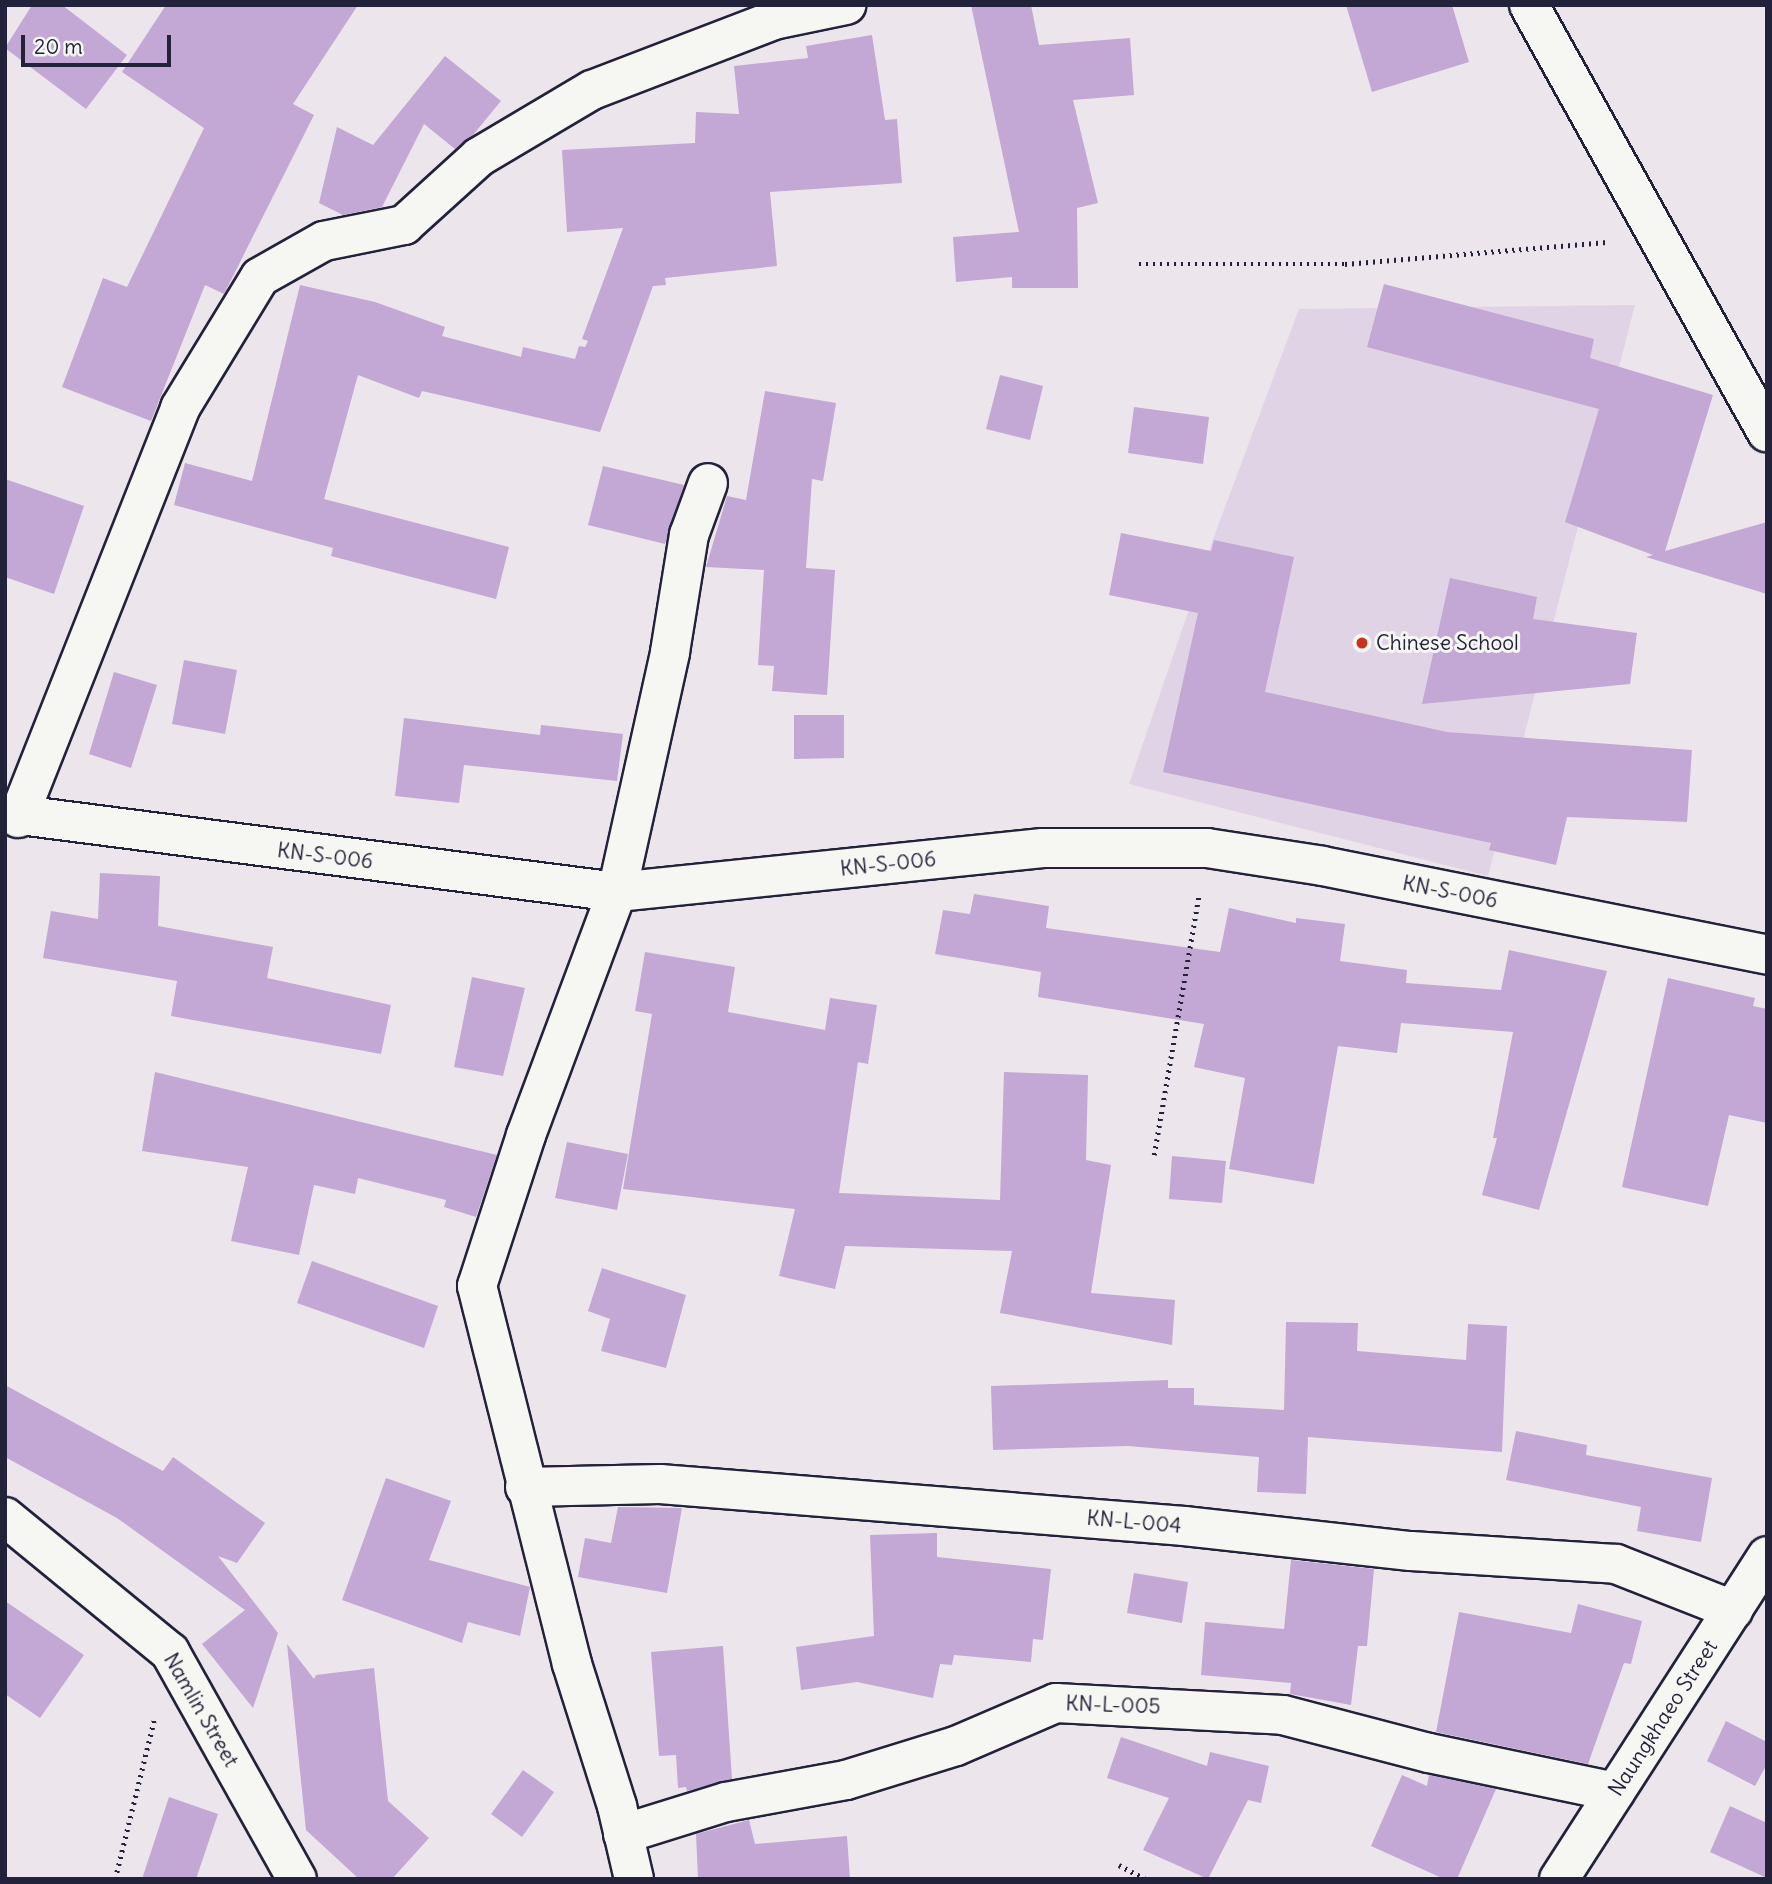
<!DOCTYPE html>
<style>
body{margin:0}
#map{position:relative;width:1772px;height:1884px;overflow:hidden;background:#ece6ec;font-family:Delius,sans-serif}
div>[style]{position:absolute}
.built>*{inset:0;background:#e0d3e5}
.building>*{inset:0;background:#c3a7d4}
.path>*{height:4.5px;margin-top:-2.25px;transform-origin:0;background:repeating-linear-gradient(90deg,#22223b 0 2px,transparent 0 7px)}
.roads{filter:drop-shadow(2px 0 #22223b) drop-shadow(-2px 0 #22223b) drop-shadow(0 2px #22223b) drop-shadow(0 -2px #22223b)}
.street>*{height:38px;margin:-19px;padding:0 19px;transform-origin:19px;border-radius:19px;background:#f6f6f2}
.dots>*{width:19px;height:19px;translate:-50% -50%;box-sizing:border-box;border:4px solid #f6f6f2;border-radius:50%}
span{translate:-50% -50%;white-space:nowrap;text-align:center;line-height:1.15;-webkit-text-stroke:6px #f6f6f2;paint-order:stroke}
.poi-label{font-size:21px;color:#22223b}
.left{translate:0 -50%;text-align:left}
.street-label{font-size:21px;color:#22223b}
.frame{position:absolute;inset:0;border:7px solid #22223b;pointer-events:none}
.scale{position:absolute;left:21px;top:35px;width:150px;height:32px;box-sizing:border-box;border:4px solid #22223b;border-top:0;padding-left:9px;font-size:21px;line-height:24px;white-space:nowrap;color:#22223b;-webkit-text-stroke:5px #f6f6f2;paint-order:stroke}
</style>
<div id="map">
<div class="built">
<div style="clip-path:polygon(1635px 305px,1488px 876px,1129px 784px,1216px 531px,1299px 309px)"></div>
</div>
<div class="building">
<div style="clip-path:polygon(32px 5px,62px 5px,127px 55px,86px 109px,5px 48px)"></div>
<div style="clip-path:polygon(166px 5px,358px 5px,293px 104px,314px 115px,224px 294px,205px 285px,151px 421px,62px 387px,103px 278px,127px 287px,204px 128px,122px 72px)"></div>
<div style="clip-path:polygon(971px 5px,1031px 5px,1039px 45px,1130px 38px,1134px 95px,1073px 100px,1098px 203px,1077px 208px,1078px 288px,1012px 288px,1012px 277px,956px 282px,953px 237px,1019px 232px)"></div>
<div style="clip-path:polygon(1346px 5px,1452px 5px,1469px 62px,1372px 92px)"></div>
<div style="clip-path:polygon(872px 35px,885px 120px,897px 119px,902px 183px,770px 192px,777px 266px,665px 278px,666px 285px,653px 286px,600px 432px,422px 391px,419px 398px,358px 375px,324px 499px,509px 547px,496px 599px,331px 556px,333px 548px,174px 505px,185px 463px,252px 481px,300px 285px,375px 302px,445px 327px,442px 336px,521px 357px,523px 347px,575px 359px,579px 346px,585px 347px,588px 341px,582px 339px,623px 228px,567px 232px,562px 150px,695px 143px,696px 112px,739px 114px,734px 66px,808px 58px,806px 46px)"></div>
<div style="clip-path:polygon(445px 56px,501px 101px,473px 135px,455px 149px,424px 124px,382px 207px,343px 215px,319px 203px,337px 127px,373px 145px)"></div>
<div style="clip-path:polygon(1384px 284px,1594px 339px,1590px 358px,1713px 395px,1665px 551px,1767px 522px,1767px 594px,1646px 557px,1653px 555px,1565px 522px,1599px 409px,1367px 347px)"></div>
<div style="clip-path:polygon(1000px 375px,1043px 386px,1030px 440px,986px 429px)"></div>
<div style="clip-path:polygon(765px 391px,836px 403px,823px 481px,812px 479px,806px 568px,835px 570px,827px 695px,772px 691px,774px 666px,758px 665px,764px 570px,706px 567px,727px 496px,746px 500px)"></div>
<div style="clip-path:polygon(1134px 407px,1209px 417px,1203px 464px,1128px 453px)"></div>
<div style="clip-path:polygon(603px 466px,684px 485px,665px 544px,588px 525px)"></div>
<div style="clip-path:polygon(5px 479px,84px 506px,54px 594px,5px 577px)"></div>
<div style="clip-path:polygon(1121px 533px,1211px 551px,1214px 540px,1294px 557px,1265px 692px,1447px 732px,1692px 750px,1687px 822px,1567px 817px,1556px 865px,1489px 850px,1491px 843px,1163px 772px,1198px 613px,1109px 595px)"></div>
<div style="clip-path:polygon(1450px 578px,1537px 597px,1533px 619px,1637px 633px,1630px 684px,1422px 704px)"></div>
<div style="clip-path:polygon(184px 660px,237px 670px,225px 734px,172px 724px)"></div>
<div style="clip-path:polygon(114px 672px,157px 685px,131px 768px,89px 754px)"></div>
<div style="clip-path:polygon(794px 715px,844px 715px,844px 758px,794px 759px)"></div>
<div style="clip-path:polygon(404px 718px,540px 735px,541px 725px,623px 734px,617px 781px,464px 765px,459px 803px,395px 796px)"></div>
<div style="clip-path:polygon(100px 873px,160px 876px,158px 926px,273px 947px,267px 978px,391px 1005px,381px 1054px,171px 1016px,177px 981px,43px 958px,51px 911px,98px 919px)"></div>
<div style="clip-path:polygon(974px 894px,1049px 906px,1046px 928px,1220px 952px,1229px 908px,1296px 923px,1296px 918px,1345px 924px,1340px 961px,1407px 970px,1406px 983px,1501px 990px,1509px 950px,1607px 971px,1539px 1210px,1482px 1195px,1497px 1138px,1493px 1138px,1513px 1032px,1401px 1023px,1397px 1053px,1338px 1046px,1314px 1184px,1229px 1169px,1245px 1078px,1194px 1067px,1204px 1024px,1038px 997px,1041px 972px,935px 954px,943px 910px,970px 914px)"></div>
<div style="clip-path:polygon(645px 952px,735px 967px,728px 1012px,825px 1030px,830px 998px,877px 1005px,868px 1064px,858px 1062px,839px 1193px,1000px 1200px,1004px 1072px,1088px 1075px,1086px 1160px,1111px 1165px,1091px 1293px,1175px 1300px,1172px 1345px,1000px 1313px,1012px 1251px,845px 1246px,835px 1289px,779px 1276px,795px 1209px,623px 1189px,652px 1014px,635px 1011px)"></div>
<div style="clip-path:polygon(472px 977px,525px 988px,503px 1076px,454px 1067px)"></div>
<div style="clip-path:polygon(1668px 978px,1755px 998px,1753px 1006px,1767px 1009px,1767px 1123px,1729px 1115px,1708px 1206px,1622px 1187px)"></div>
<div style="clip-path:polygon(155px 1072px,497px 1155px,476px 1217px,444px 1207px,446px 1200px,358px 1178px,355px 1194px,314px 1185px,299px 1255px,231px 1241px,248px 1167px,142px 1151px)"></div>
<div style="clip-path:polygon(567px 1142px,628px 1154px,617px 1210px,555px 1198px)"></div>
<div style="clip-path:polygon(1172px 1156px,1226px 1161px,1222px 1203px,1169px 1199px)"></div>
<div style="clip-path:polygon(312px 1261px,438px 1306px,424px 1348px,297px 1303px)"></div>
<div style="clip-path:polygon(602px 1268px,686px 1295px,666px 1368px,601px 1351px,610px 1319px,588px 1311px)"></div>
<div style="clip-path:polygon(1286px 1322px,1358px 1323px,1357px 1351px,1466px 1360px,1468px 1324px,1507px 1326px,1502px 1452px,1308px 1437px,1306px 1494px,1257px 1492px,1259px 1457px,1128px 1446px,993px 1450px,991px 1386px,1168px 1380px,1168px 1388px,1194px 1388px,1194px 1405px,1284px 1410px)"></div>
<div style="clip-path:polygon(5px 1385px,163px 1471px,173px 1457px,265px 1523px,237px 1563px,218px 1556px,278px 1633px,253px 1708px,202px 1644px,245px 1610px,117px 1518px,5px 1457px)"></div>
<div style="clip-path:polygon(1516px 1431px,1587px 1445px,1586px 1455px,1712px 1478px,1701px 1542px,1637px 1531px,1641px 1507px,1506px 1480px)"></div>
<div style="clip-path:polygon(386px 1478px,451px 1501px,429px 1560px,530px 1587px,520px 1636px,468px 1622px,462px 1643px,342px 1600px)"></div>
<div style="clip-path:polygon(618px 1507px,682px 1508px,667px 1593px,578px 1577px,585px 1538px,611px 1543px)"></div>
<div style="clip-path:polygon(937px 1533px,937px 1557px,1051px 1569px,1043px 1640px,1033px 1639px,1031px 1662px,954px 1655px,952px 1665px,940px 1664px,933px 1698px,857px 1682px,801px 1690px,796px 1647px,874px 1636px,870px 1535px)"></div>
<div style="clip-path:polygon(1291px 1560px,1374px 1569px,1367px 1646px,1358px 1646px,1351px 1705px,1290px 1694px,1291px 1683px,1201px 1675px,1205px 1622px,1284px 1629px)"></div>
<div style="clip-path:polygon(1134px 1573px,1188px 1582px,1182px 1623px,1127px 1613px)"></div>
<div style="clip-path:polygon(5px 1601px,84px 1655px,40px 1718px,5px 1694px)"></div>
<div style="clip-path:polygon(1578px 1604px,1642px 1621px,1631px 1664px,1624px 1663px,1588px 1764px,1436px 1732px,1459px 1612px,1571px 1633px)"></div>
<div style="clip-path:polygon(287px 1644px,314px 1679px,316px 1675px,374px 1668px,388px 1801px,429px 1838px,392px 1879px,359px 1879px,306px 1830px)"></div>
<div style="clip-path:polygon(723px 1646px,732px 1779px,687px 1791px,686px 1787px,678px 1788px,676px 1755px,659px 1756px,651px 1652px)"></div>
<div style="clip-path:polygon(1726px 1721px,1767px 1742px,1767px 1764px,1755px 1786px,1707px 1761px)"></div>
<div style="clip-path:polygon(1121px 1737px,1207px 1766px,1210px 1752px,1269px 1766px,1261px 1803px,1248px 1800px,1208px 1879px,1143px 1850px,1169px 1798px,1107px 1778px)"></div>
<div style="clip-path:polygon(523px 1770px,554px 1792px,522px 1837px,491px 1814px)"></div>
<div style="clip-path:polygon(1402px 1775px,1427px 1786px,1429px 1775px,1496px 1789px,1457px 1879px,1444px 1879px,1371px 1846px)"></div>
<div style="clip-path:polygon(169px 1797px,218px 1814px,196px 1879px,142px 1879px)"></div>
<div style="clip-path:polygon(1730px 1806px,1767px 1823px,1767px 1878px,1710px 1852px)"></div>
<div style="clip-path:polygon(749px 1820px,755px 1844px,847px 1836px,850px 1879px,698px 1878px,696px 1834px)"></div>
</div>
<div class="path">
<div style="left:1139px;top:264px;width:206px"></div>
<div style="left:1345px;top:264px;width:263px;rotate:-4.8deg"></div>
<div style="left:1154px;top:1155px;width:265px;rotate:-80.2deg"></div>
<div style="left:1119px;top:1865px;width:30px;rotate:28deg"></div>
<div style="left:115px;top:1879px;width:164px;rotate:-76.2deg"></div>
</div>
<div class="roads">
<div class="street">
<div style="left:1529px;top:5px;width:489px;rotate:60.9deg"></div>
<div style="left:5px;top:813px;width:617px;rotate:7.36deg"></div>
<div style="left:617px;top:892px;width:428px;rotate:-5.9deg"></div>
<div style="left:1043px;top:848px;width:164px"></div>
<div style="left:1207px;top:848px;width:117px;rotate:8.8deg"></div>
<div style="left:1323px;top:866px;width:453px;rotate:11.3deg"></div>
<div style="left:18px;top:818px;width:441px;rotate:-68.4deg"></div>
<div style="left:180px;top:408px;width:153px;rotate:-58.6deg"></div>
<div style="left:260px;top:277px;width:73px;rotate:-29.4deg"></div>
<div style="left:324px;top:241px;width:82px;rotate:-11.3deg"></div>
<div style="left:404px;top:225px;width:101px;rotate:-42.2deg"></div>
<div style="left:479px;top:157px;width:131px;rotate:-30.7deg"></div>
<div style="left:592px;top:90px;width:195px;rotate:-21deg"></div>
<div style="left:774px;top:20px;width:74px;rotate:-11.8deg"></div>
<div style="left:525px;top:1487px;width:135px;rotate:-1.3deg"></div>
<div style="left:660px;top:1484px;width:526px;rotate:4.58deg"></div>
<div style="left:1184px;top:1526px;width:228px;rotate:6.3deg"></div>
<div style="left:1411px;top:1551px;width:205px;rotate:3.6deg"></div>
<div style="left:1616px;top:1564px;width:126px;rotate:21.5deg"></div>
<div style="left:5px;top:1517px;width:213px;rotate:39.3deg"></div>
<div style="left:170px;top:1652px;width:260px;rotate:60.8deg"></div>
<div style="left:623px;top:1834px;width:108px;rotate:-17.3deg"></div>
<div style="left:726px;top:1802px;width:122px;rotate:-10.4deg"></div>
<div style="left:846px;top:1780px;width:115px;rotate:-17.2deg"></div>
<div style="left:956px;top:1746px;width:109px;rotate:-23.3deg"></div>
<div style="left:1056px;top:1703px;width:227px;rotate:3deg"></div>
<div style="left:1283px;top:1715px;width:151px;rotate:14.6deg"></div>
<div style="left:1429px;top:1753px;width:190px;rotate:11.8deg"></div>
<div style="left:634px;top:1879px;width:75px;rotate:-103.1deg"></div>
<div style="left:617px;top:1806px;width:149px;rotate:-107.6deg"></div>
<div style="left:572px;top:1664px;width:390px;rotate:-104.1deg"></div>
<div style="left:477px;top:1286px;width:159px;rotate:-72deg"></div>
<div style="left:526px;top:1135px;width:259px;rotate:-69.5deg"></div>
<div style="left:617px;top:892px;width:246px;rotate:-77.5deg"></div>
<div style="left:670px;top:652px;width:119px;rotate:-80.8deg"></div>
<div style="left:689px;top:535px;width:55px;rotate:-69.9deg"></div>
<div style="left:1559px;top:1879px;width:384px;rotate:-57.2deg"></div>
</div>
</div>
<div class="dots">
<div style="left:1362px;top:643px;background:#c8321e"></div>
</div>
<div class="poi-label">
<span class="left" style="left:1376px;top:643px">Chinese School</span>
</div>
<div class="street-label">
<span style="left:325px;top:856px;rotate:7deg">KN-S-006</span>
<span style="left:888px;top:864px;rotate:-6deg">KN-S-006</span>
<span style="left:1450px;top:892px;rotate:11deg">KN-S-006</span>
<span style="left:1134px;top:1522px;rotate:5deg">KN-L-004</span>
<span style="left:1113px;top:1705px;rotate:2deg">KN-L-005</span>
<span style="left:201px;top:1710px;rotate:60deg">Namlin Street</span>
<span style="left:1663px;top:1718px;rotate:-57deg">Naungkhaeo Street</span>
</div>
<div class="frame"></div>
<div class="scale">20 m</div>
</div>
